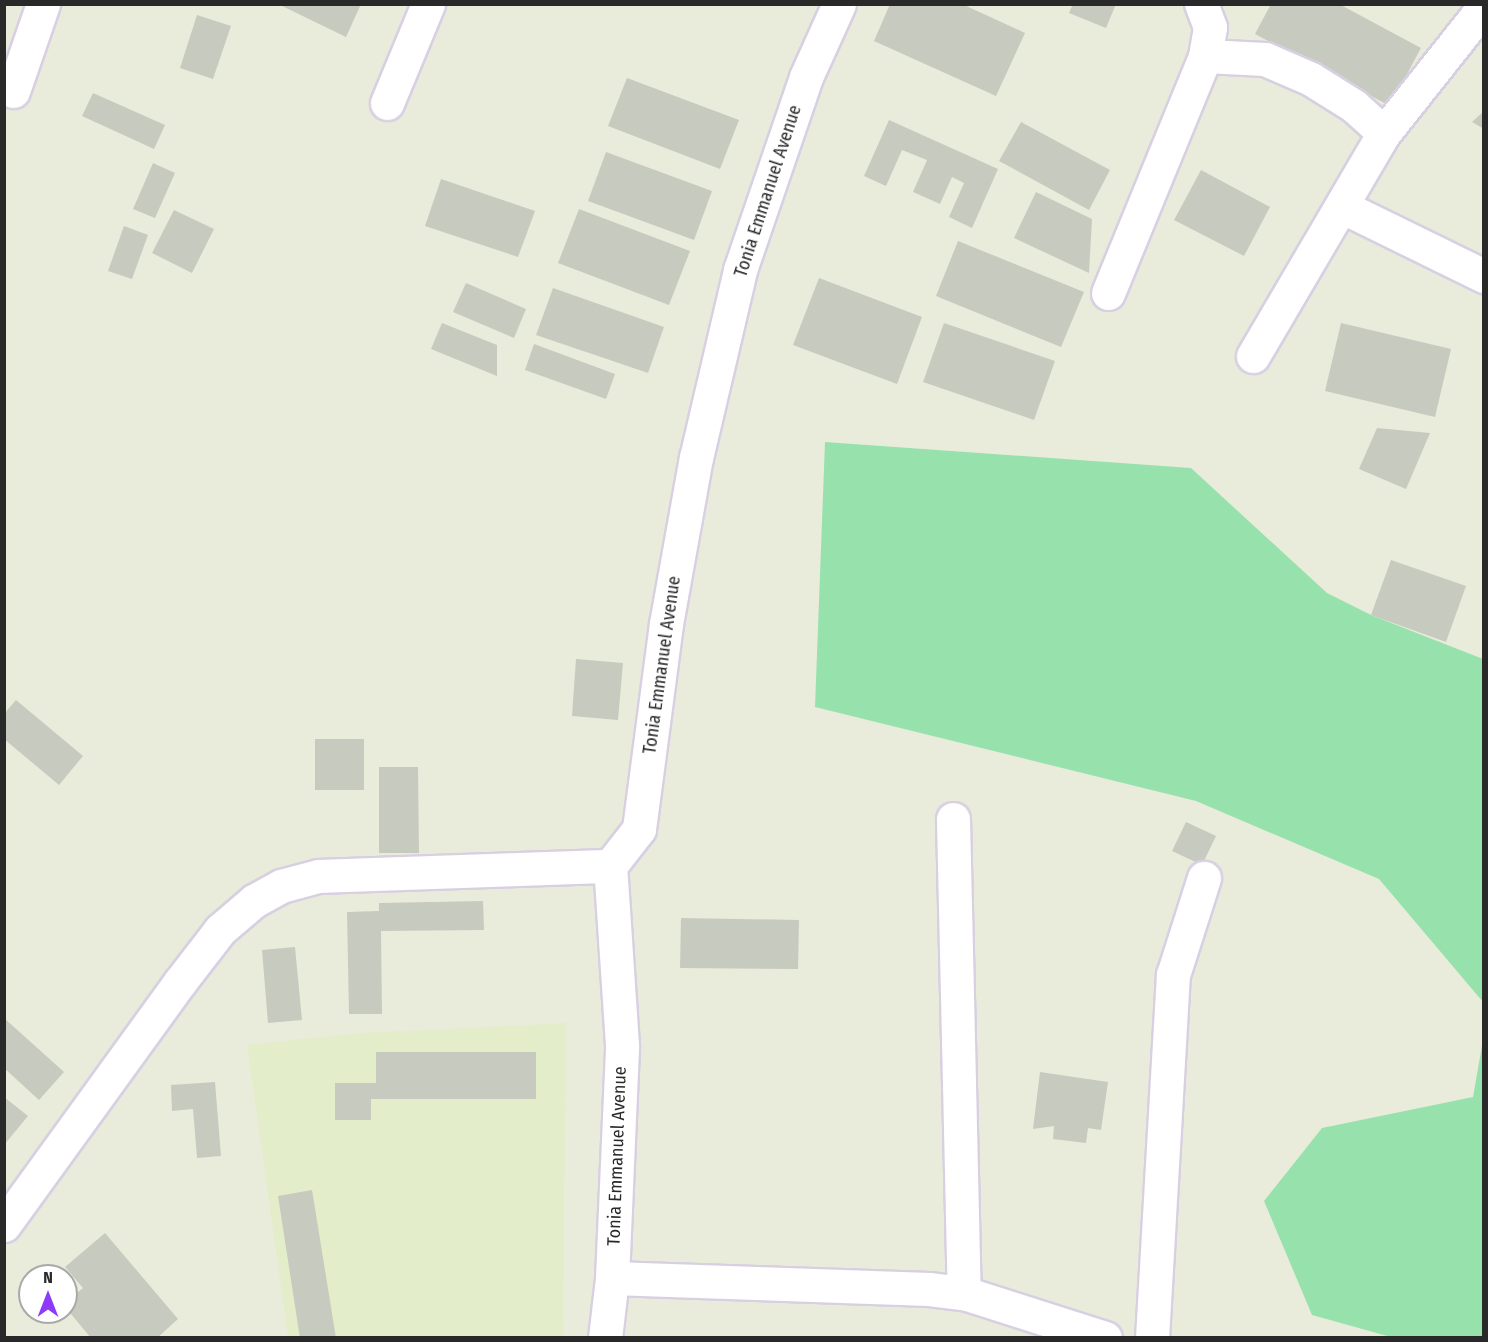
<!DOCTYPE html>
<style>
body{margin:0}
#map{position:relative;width:1488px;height:1342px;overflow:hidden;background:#e9ecdb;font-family:"Fira Sans Condensed",sans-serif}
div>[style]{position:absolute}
.education>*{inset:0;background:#e3edca}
.green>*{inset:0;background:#97e2ac}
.building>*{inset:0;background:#c7cabe}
.roads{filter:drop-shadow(2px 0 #d8d0e2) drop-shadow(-2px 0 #d8d0e2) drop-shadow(0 2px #d8d0e2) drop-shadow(0 -2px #d8d0e2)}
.minor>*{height:33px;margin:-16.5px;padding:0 16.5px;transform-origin:16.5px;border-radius:16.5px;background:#fff}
span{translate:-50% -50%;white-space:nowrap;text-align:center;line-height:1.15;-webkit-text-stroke:4.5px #fff;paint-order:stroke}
.street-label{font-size:18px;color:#292929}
.frame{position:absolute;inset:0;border:6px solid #292929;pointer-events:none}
.north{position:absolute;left:18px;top:1264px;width:60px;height:60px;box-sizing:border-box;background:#fff;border:2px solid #a9a9a9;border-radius:50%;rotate:0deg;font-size:16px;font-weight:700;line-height:24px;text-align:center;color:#292929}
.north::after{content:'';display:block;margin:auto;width:21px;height:27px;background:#8d3bf9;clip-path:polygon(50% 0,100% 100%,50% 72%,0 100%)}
</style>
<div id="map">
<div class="education">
<div style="clip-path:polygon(566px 1023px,563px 1337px,288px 1337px,247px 1045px,361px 1033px)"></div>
</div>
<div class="green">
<div style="clip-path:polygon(825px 442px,1191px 468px,1327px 593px,1371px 615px,1483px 659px,1483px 1002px,1379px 879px,1196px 801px,815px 707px)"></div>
<div style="clip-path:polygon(1483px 1040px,1483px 1337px,1391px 1337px,1312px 1315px,1264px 1201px,1322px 1128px,1473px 1097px)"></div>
</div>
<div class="building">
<div style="clip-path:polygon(278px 4px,361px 4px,346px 37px)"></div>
<div style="clip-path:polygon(890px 4px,962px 4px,1025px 33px,996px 96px,874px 41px)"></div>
<div style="clip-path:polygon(1073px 4px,1116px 4px,1106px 28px,1069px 13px)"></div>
<div style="clip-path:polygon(1271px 4px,1339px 4px,1421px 48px,1390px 106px,1255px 34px)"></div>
<div style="clip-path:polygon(197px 15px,231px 26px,213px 79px,180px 68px)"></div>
<div style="clip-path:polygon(627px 78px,739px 120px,720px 169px,608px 126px)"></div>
<div style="clip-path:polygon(93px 93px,165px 125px,154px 149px,82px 116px)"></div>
<div style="clip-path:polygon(1484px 111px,1484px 129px,1472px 122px)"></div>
<div style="clip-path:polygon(889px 120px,998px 169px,972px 228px,949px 217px,964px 183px,952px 177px,940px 204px,913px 192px,927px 160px,902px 150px,886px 186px,864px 176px)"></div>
<div style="clip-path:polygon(1021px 122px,1110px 170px,1089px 210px,999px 161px)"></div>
<div style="clip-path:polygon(606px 152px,712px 191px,694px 240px,588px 201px)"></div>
<div style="clip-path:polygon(153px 163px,175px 173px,155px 218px,133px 209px)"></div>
<div style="clip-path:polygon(1201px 170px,1270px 207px,1244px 256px,1174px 220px)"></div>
<div style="clip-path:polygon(441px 179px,535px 211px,518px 257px,425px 226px)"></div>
<div style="clip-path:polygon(1036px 192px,1092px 219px,1089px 273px,1014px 238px)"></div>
<div style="clip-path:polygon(579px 209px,690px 251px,669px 305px,558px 263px)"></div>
<div style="clip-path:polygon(174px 210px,214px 229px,192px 273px,152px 253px)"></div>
<div style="clip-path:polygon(124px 226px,148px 235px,132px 279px,108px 271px)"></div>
<div style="clip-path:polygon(958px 241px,1084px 292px,1061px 347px,936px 296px)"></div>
<div style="clip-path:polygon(819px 278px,922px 317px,897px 384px,793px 345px)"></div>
<div style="clip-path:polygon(466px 283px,526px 309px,514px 338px,453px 312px)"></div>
<div style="clip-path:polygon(553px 288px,664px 327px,648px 373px,536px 335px)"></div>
<div style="clip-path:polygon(442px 323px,497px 345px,497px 376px,431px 349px)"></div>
<div style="clip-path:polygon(944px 323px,1055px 361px,1034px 420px,923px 382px)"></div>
<div style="clip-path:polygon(1341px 323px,1451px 349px,1435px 417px,1325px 391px)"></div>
<div style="clip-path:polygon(534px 344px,615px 374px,606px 399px,525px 370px)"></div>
<div style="clip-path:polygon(1377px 428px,1430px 433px,1406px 489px,1359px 469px)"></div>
<div style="clip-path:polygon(1391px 560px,1466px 586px,1446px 642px,1371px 615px)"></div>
<div style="clip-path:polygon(576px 659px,623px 663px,618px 720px,572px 716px)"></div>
<div style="clip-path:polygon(16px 700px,83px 756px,59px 785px,4px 739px,4px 714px)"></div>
<div style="clip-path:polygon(315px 739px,364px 739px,364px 790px,315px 790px)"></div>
<div style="clip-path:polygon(379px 767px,418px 767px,419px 853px,379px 853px)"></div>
<div style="clip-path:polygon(1186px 822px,1216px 836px,1202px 865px,1172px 851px)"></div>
<div style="clip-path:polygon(483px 901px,484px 930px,381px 931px,382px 1014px,349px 1014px,347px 912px,379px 911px,379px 903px)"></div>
<div style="clip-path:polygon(681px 918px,799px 920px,798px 969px,680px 968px)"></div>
<div style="clip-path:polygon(295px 947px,302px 1020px,268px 1023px,262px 950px)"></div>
<div style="clip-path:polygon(4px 1018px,64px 1072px,39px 1100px,4px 1068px)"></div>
<div style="clip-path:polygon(376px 1052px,536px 1052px,536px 1099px,371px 1099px,371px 1120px,335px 1120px,335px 1083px,376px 1083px)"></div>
<div style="clip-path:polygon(1040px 1072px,1108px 1082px,1101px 1130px,1088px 1128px,1086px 1143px,1053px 1139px,1054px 1126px,1033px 1129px)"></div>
<div style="clip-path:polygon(215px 1082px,221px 1156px,197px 1158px,193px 1109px,172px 1111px,171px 1085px)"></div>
<div style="clip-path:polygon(4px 1097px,28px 1116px,4px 1145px)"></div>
<div style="clip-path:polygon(312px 1190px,336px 1338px,300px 1338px,278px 1196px)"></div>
<div style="clip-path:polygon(105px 1233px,178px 1319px,157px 1338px,91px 1338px,66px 1308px,66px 1302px,83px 1288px,65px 1267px)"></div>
</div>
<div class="roads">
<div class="minor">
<div style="left:1205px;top:56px;width:60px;rotate:2.9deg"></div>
<div style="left:1265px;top:59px;width:50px;rotate:23.5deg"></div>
<div style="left:1311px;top:79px;width:51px;rotate:32.1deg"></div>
<div style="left:1354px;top:106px;width:40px;rotate:42deg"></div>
<div style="left:13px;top:91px;width:92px;rotate:-71deg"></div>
<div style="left:387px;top:103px;width:107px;rotate:-67.5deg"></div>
<div style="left:1343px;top:207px;width:157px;rotate:26.1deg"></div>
<div style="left:1108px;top:293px;width:256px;rotate:-67.7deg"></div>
<div style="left:1205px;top:56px;width:29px;rotate:-80deg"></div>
<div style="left:1210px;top:27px;width:25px;rotate:-111deg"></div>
<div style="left:1253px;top:356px;width:259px;rotate:-59.6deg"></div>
<div style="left:1384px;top:133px;width:161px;rotate:-51.6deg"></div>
<div style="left:953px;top:819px;width:474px;rotate:88.7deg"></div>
<div style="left:610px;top:866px;width:47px;rotate:-51.9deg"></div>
<div style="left:639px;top:829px;width:207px;rotate:-82.5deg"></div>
<div style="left:666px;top:624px;width:169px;rotate:-79.8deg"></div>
<div style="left:696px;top:458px;width:193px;rotate:-76.8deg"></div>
<div style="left:740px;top:270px;width:204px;rotate:-71.1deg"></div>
<div style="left:806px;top:77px;width:80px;rotate:-65.7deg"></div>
<div style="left:4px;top:1225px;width:300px;rotate:-54.1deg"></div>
<div style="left:180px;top:982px;width:66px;rotate:-52.4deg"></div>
<div style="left:220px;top:930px;width:45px;rotate:-40.5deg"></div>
<div style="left:254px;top:901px;width:31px;rotate:-29deg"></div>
<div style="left:281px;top:886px;width:39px;rotate:-15deg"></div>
<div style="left:319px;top:876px;width:291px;rotate:-2deg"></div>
<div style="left:612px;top:1278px;width:317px;rotate:2deg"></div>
<div style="left:929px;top:1289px;width:35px;rotate:7deg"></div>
<div style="left:964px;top:1293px;width:148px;rotate:17.7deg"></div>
<div style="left:605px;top:1338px;width:60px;rotate:-83.3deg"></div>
<div style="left:612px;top:1278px;width:233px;rotate:-87.5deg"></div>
<div style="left:622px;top:1045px;width:179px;rotate:-93.8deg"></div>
<div style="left:1152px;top:1338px;width:364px;rotate:-86.7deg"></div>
<div style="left:1173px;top:975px;width:102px;rotate:-72.3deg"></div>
</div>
</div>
<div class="street-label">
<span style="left:768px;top:191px;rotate:-72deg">Tonia Emmanuel Avenue</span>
<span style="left:662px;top:665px;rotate:-82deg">Tonia Emmanuel Avenue</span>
<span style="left:617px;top:1156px;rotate:-88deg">Tonia Emmanuel Avenue</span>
</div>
<div class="frame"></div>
<div class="north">N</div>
</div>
